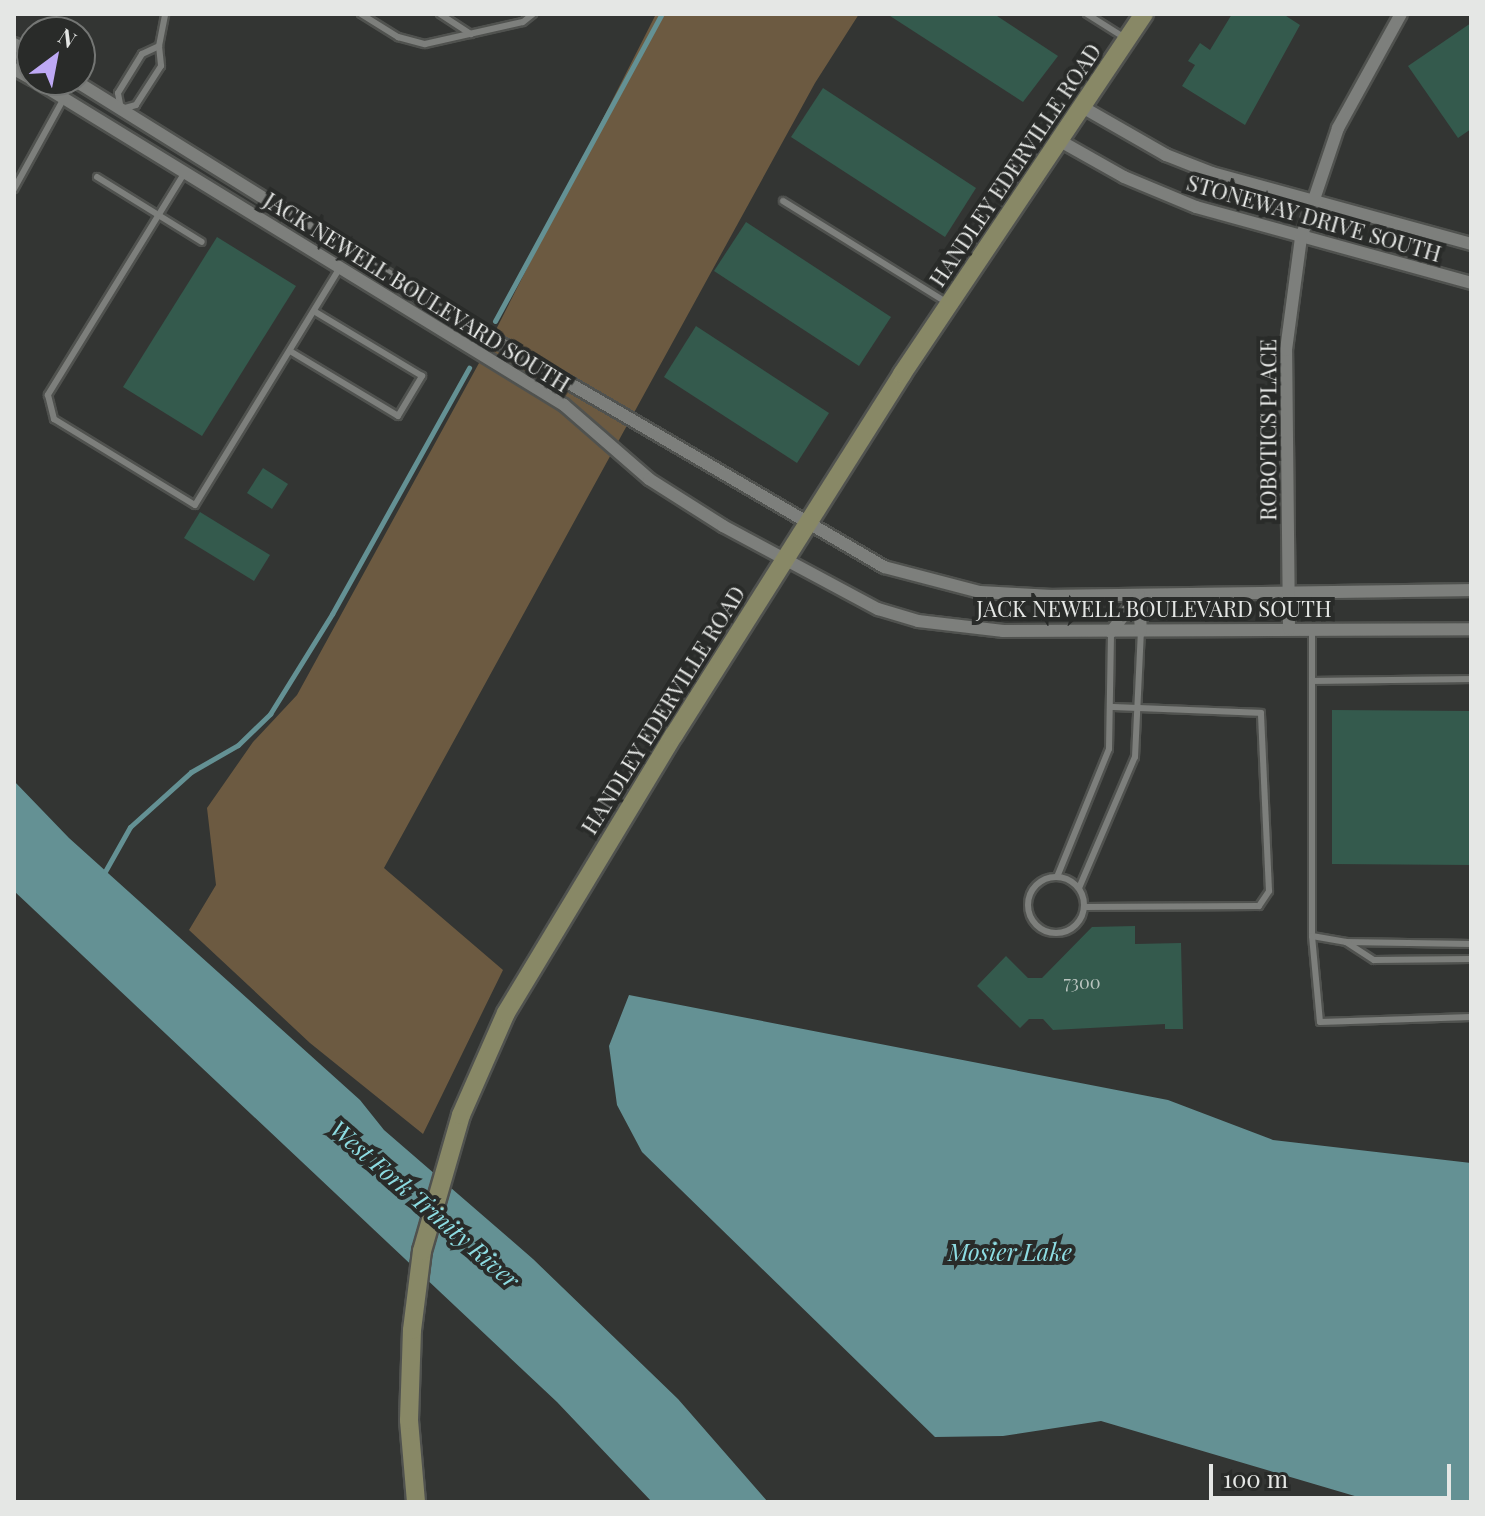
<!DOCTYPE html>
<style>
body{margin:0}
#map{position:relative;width:1485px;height:1516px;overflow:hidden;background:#333533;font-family:"Playfair Display",serif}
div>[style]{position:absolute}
.green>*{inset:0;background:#6c5a41}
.water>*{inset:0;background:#649194}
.stream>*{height:5px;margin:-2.5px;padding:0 2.5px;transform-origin:2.5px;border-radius:2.5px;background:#649194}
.building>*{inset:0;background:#345a4d}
.roads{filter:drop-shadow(2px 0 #50524f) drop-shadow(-2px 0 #50524f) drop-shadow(0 2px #50524f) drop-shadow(0 -2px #50524f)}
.service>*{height:6px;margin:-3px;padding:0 3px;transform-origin:3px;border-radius:3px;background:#7d7f7c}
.service>.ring{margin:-3px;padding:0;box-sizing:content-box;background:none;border:6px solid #7d7f7c;border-radius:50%}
.minor>*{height:12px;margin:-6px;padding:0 6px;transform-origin:6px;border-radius:6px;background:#7d7f7c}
.secondary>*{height:18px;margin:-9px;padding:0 9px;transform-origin:9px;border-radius:9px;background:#886}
span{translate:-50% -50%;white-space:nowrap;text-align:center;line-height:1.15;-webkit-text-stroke:8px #292b29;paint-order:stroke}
.number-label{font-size:18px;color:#b9c4bf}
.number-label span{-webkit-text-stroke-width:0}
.street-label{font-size:22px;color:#e5e7e5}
.water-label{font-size:24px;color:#8ddce2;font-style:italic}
.frame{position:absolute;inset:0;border:16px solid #e5e7e5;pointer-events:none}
.north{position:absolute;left:16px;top:16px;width:80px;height:80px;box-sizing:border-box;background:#292b29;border:2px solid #747674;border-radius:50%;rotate:32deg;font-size:22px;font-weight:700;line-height:32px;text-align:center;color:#e5e7e5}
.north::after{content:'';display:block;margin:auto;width:28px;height:36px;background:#bea9f5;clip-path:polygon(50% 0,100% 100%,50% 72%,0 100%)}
.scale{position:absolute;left:1209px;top:1464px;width:242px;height:36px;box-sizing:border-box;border:4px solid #e5e7e5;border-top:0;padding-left:10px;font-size:24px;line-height:28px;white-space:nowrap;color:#e5e7e5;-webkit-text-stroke:6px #292b29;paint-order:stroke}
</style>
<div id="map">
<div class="green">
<div style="clip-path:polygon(656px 14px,859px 14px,815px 83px,384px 868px,503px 970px,423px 1134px,310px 1043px,189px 930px,216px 885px,207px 808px,253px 742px,297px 695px,479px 363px)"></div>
</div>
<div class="water">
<div style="clip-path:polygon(14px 781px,69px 838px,360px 1100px,384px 1130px,533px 1259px,678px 1399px,768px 1502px,652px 1502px,557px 1402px,14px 891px)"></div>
<div style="clip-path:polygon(629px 995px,1168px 1100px,1273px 1140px,1471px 1163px,1471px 1502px,1375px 1502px,1101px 1421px,1003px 1436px,935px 1437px,642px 1152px,617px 1105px,609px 1046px)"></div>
</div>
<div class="stream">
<div style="left:495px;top:321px;width:349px;rotate:-61.5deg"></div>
<div style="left:103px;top:875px;width:55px;rotate:-60.6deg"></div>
<div style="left:130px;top:827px;width:82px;rotate:-42deg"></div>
<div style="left:191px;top:772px;width:54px;rotate:-29.9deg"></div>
<div style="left:238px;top:745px;width:45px;rotate:-44.1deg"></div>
<div style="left:270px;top:714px;width:118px;rotate:-58.2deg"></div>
<div style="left:332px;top:614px;width:282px;rotate:-60.9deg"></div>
</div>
<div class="building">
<div style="clip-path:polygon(887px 14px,994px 14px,1058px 56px,1023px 102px)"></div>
<div style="clip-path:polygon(1232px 14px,1283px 14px,1300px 25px,1245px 125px,1182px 86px,1195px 65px,1188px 61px,1200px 43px,1210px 50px)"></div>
<div style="clip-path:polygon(1471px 23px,1471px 129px,1458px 138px,1408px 66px)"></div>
<div style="clip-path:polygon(823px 88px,976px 188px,945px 237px,791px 137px)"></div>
<div style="clip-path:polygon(746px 222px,891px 317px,859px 366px,714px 271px)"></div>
<div style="clip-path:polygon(217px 237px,296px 286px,202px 436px,123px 387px)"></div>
<div style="clip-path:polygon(696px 326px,829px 413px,797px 463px,664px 377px)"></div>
<div style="clip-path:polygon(263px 468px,288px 484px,272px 509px,247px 493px)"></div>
<div style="clip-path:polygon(200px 512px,270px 555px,254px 581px,184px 538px)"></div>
<div style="clip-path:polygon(1332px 710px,1471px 711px,1471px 865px,1332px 864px)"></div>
<div style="clip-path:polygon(1135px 926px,1135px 944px,1181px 943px,1183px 1029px,1165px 1029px,1165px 1024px,1053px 1030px,1043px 1019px,1029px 1019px,1020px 1028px,977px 986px,1006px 956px,1028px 978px,1042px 978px,1092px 927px)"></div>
</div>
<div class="roads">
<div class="service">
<div style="left:361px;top:14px;width:44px;rotate:31.9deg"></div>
<div style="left:398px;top:37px;width:28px;rotate:15deg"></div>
<div style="left:425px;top:44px;width:100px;rotate:-12.7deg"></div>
<div style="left:523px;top:22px;width:13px;rotate:-39deg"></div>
<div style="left:440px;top:14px;width:37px;rotate:33deg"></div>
<div style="left:1087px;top:14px;width:45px;rotate:32.3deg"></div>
<div style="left:159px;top:46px;width:20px;rotate:84deg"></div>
<div style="left:161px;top:66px;width:46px;rotate:122.7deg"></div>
<div style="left:136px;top:105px;width:16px;rotate:165deg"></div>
<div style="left:121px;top:109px;width:16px;rotate:-101deg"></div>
<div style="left:118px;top:93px;width:46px;rotate:-58.4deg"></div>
<div style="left:142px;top:54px;width:19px;rotate:-25deg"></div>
<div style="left:159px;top:46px;width:33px;rotate:-79deg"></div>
<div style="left:185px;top:172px;width:262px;rotate:121.6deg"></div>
<div style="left:48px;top:395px;width:25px;rotate:76deg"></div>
<div style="left:54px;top:419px;width:165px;rotate:31.4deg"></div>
<div style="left:195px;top:505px;width:279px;rotate:-58.6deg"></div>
<div style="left:97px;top:177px;width:123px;rotate:31.8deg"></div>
<div style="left:14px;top:189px;width:104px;rotate:-61.2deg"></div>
<div style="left:783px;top:201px;width:192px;rotate:31.8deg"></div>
<div style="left:290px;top:351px;width:126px;rotate:31deg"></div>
<div style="left:398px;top:416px;width:47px;rotate:-59deg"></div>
<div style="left:422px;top:376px;width:126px;rotate:-149deg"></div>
<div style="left:1312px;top:629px;width:307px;rotate:90deg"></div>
<div style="left:1312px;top:936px;width:35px;rotate:10deg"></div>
<div style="left:1346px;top:942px;width:125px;rotate:0.9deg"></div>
<div style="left:1313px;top:681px;width:158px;rotate:-0.7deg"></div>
<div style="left:1057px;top:877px;width:138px;rotate:-67.9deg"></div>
<div style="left:1109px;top:749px;width:117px;rotate:-89deg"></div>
<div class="ring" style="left:1028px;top:877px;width:50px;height:50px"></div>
<div style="left:1079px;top:888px;width:142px;rotate:-66.9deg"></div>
<div style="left:1135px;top:757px;width:125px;rotate:-87.3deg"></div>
<div style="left:1084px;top:907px;width:175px;rotate:-0.3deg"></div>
<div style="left:1259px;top:906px;width:18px;rotate:-56deg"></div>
<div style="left:1269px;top:891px;width:178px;rotate:-92.6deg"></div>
<div style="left:1261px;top:713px;width:151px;rotate:-177.7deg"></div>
<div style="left:1312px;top:936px;width:86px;rotate:84.7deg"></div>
<div style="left:1320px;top:1022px;width:151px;rotate:-1.9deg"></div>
<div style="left:1346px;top:942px;width:33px;rotate:33deg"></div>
<div style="left:1374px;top:960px;width:97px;rotate:-0.6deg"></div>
</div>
<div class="minor">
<div style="left:14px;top:44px;width:21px;rotate:29deg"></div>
<div style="left:14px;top:69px;width:21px;rotate:29deg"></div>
<div style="left:34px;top:80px;width:622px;rotate:31.52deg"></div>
<div style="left:564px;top:405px;width:113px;rotate:41deg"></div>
<div style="left:649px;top:479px;width:88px;rotate:32.4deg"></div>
<div style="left:723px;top:526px;width:176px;rotate:28.2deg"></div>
<div style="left:878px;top:609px;width:42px;rotate:16.7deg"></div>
<div style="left:918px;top:621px;width:86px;rotate:6.7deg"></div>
<div style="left:1003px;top:631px;width:468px;rotate:-0.2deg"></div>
<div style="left:74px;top:80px;width:425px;rotate:31.9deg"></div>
<div style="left:435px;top:305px;width:520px;rotate:30.26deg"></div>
<div style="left:884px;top:567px;width:99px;rotate:14.6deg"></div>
<div style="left:980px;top:592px;width:72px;rotate:3.2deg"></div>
<div style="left:1052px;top:596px;width:419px;rotate:-0.8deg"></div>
<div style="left:1084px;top:108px;width:95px;rotate:29.8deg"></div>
<div style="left:1166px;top:155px;width:49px;rotate:21.4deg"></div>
<div style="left:1212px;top:173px;width:269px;rotate:15.3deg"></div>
<div style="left:1062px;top:142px;width:71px;rotate:29.4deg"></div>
<div style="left:1124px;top:177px;width:78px;rotate:22.6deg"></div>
<div style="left:1196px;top:207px;width:285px;rotate:15.4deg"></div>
<div style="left:1139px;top:595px;width:36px;rotate:87deg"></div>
<div style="left:1289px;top:629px;width:279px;rotate:-90.6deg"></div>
<div style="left:1286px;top:350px;width:113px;rotate:-82.4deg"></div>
<div style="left:1301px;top:238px;width:116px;rotate:-71.4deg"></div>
<div style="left:1338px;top:128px;width:130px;rotate:-61.1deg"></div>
<div style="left:1111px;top:632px;width:46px;rotate:-52.9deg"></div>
</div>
<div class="secondary">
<div style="left:416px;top:1502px;width:82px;rotate:-94.9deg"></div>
<div style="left:409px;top:1420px;width:90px;rotate:-88.1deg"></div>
<div style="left:412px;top:1330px;width:80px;rotate:-82.8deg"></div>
<div style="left:422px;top:1251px;width:141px;rotate:-74deg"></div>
<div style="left:461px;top:1115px;width:111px;rotate:-66.2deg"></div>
<div style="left:506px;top:1013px;width:325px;rotate:-58.9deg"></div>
<div style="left:674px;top:735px;width:427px;rotate:-57.7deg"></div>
<div style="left:902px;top:374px;width:434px;rotate:-56.1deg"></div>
</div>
</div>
<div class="number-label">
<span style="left:1082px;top:982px">7300</span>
</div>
<div class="street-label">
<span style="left:1015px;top:165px;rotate:-56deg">HANDLEY EDERVILLE ROAD</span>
<span style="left:1314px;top:218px;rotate:16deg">STONEWAY DRIVE SOUTH</span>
<span style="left:417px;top:292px;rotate:32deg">JACK NEWELL BOULEVARD SOUTH</span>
<span style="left:1268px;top:430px;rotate:-90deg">ROBOTICS PLACE</span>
<span style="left:1154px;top:609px">JACK NEWELL BOULEVARD SOUTH</span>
<span style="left:663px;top:710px;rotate:-58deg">HANDLEY EDERVILLE ROAD</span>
</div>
<div class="water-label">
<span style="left:425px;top:1204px;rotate:41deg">West Fork Trinity River</span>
<span style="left:1010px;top:1252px">Mosier Lake</span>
</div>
<div class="frame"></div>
<div class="north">N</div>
<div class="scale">100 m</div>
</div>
